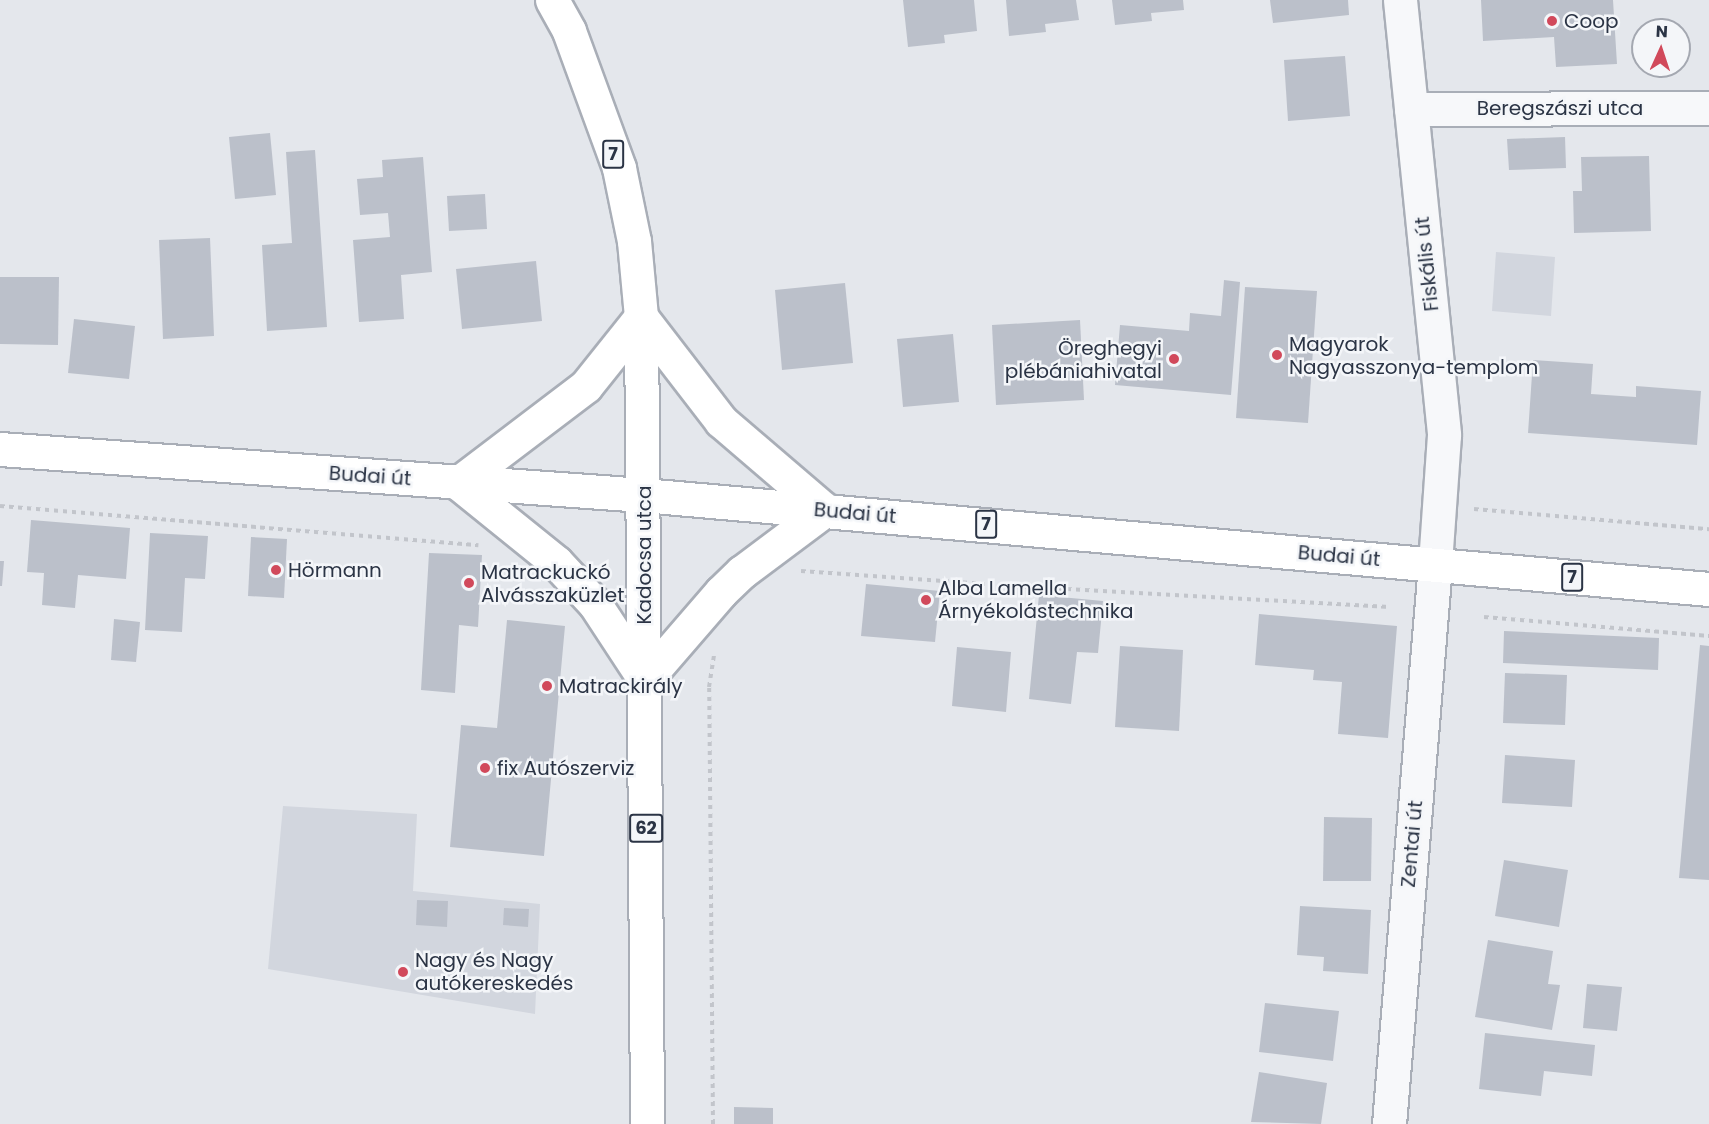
<!DOCTYPE html>
<meta charset="utf-8">
<style>
body{margin:0}
#map{position:relative;width:1709px;height:1124px;overflow:hidden;background:#e4e7ec;font-family:Poppins,sans-serif}
div>[style]{position:absolute}
.built>*{inset:0;background:#d2d6de}
.building>*{inset:0;background:#bbc0ca}
.path>*{height:4px;margin-top:-2px;transform-origin:0;background:repeating-linear-gradient(90deg,#c2c5cb 0 4.5px,transparent 0 9px)}
.roads{filter:drop-shadow(2px 0 #a9aeb7) drop-shadow(-2px 0 #a9aeb7) drop-shadow(0 2px #a9aeb7) drop-shadow(0 -2px #a9aeb7)}
.minor>*{height:33px;margin:-16.5px;padding:0 16.5px;transform-origin:16.5px;border-radius:16.5px;background:#f7f8fa}
.tertiary>*{height:33px;margin:-16.5px;padding:0 16.5px;transform-origin:16.5px;border-radius:16.5px;background:#f7f8fa}
.secondary>*{height:33px;margin:-16.5px;padding:0 16.5px;transform-origin:16.5px;border-radius:16.5px;background:#fff}
.primary>*{height:33px;margin:-16.5px;padding:0 16.5px;transform-origin:16.5px;border-radius:16.5px;background:#fff}
.dots>*{width:16px;height:16px;translate:-50% -50%;box-sizing:border-box;border:3px solid #f4f6f9;border-radius:50%}
span{translate:-50% -50%;white-space:nowrap;text-align:center;line-height:1.15;-webkit-text-stroke:5px #f4f6f9;paint-order:stroke}
.shield-label span{padding:2px 4px;background:#f4f6f9;border:2px solid;border-radius:4px;-webkit-text-stroke-width:0}
.shield-label{font-size:18px;color:#2b3445;font-weight:700}
.poi-label{font-size:20px;color:#2b3445}
.left{translate:0 -50%;text-align:left}
.right{translate:-100% -50%;text-align:right}
.street-label{font-size:20px;color:#2b3445}
.north{position:absolute;left:1631px;top:18px;width:60px;height:60px;box-sizing:border-box;background:#f4f6f9;border:2px solid #a4a8b1;border-radius:50%;rotate:3deg;font-size:16px;font-weight:700;line-height:24px;text-align:center;color:#2b3445}
.north::after{content:'';display:block;margin:auto;width:21px;height:27px;background:#d1495b;clip-path:polygon(50% 0,100% 100%,50% 72%,0 100%)}
</style>
<div id="map">
<div class="built">
<div style="clip-path:polygon(1496px 252px,1555px 257px,1551px 316px,1492px 311px)"></div>
<div style="clip-path:polygon(283px 806px,417px 814px,413px 891px,540px 904px,535px 1014px,268px 969px)"></div>
</div>
<div class="building">
<div style="clip-path:polygon(903px 0,974px 0,977px 31px,944px 35px,945px 43px,908px 47px)"></div>
<div style="clip-path:polygon(1006px 0,1076px 0,1079px 20px,1045px 24px,1046px 32px,1009px 36px)"></div>
<div style="clip-path:polygon(1112px 0,1183px 0,1184px 10px,1151px 13px,1152px 21px,1115px 25px)"></div>
<div style="clip-path:polygon(1270px 0,1348px 0,1349px 15px,1273px 23px)"></div>
<div style="clip-path:polygon(1481px 0,1613px 0,1617px 64px,1556px 67px,1554px 37px,1483px 41px)"></div>
<div style="clip-path:polygon(1345px 56px,1350px 116px,1288px 121px,1284px 60px)"></div>
<div style="clip-path:polygon(270px 133px,276px 195px,235px 199px,229px 137px)"></div>
<div style="clip-path:polygon(1565px 137px,1566px 168px,1509px 170px,1507px 139px)"></div>
<div style="clip-path:polygon(315px 150px,327px 327px,267px 331px,262px 245px,292px 243px,286px 152px)"></div>
<div style="clip-path:polygon(1649px 156px,1651px 231px,1574px 233px,1573px 191px,1582px 191px,1581px 157px)"></div>
<div style="clip-path:polygon(423px 157px,432px 272px,401px 275px,404px 319px,359px 322px,353px 240px,390px 237px,388px 213px,360px 215px,357px 179px,383px 177px,382px 160px)"></div>
<div style="clip-path:polygon(485px 194px,487px 229px,449px 231px,447px 196px)"></div>
<div style="clip-path:polygon(210px 238px,214px 336px,163px 339px,159px 240px)"></div>
<div style="clip-path:polygon(536px 261px,542px 321px,462px 329px,456px 269px)"></div>
<div style="clip-path:polygon(0 277px,59px 277px,58px 345px,0 344px)"></div>
<div style="clip-path:polygon(1224px 280px,1240px 282px,1231px 395px,1115px 385px,1120px 325px,1189px 331px,1190px 313px,1221px 316px)"></div>
<div style="clip-path:polygon(845px 283px,853px 363px,782px 370px,775px 290px)"></div>
<div style="clip-path:polygon(1245px 287px,1317px 291px,1308px 423px,1236px 418px)"></div>
<div style="clip-path:polygon(74px 319px,135px 326px,129px 379px,68px 373px)"></div>
<div style="clip-path:polygon(1080px 320px,1084px 400px,996px 405px,992px 325px)"></div>
<div style="clip-path:polygon(953px 334px,959px 402px,903px 407px,897px 339px)"></div>
<div style="clip-path:polygon(1533px 360px,1593px 364px,1591px 394px,1636px 397px,1636px 386px,1701px 391px,1697px 445px,1528px 433px)"></div>
<div style="clip-path:polygon(31px 520px,130px 528px,126px 579px,78px 575px,75px 608px,42px 605px,44px 573px,27px 572px)"></div>
<div style="clip-path:polygon(150px 533px,208px 536px,205px 579px,185px 578px,182px 632px,145px 630px)"></div>
<div style="clip-path:polygon(251px 537px,287px 539px,284px 598px,248px 596px)"></div>
<div style="clip-path:polygon(429px 553px,482px 555px,478px 627px,459px 625px,455px 693px,421px 690px)"></div>
<div style="clip-path:polygon(0 561px,4px 561px,2px 586px,0 586px)"></div>
<div style="clip-path:polygon(866px 584px,940px 591px,935px 642px,861px 636px)"></div>
<div style="clip-path:polygon(1039px 595px,1103px 601px,1098px 653px,1077px 652px,1071px 704px,1029px 699px)"></div>
<div style="clip-path:polygon(1259px 614px,1397px 626px,1388px 738px,1338px 734px,1342px 682px,1313px 680px,1314px 670px,1255px 665px)"></div>
<div style="clip-path:polygon(114px 619px,140px 622px,136px 662px,111px 660px)"></div>
<div style="clip-path:polygon(507px 620px,565px 626px,544px 856px,450px 847px,461px 725px,497px 728px)"></div>
<div style="clip-path:polygon(1504px 631px,1659px 638px,1658px 670px,1503px 663px)"></div>
<div style="clip-path:polygon(1700px 645px,1709px 646px,1709px 880px,1679px 878px)"></div>
<div style="clip-path:polygon(1120px 646px,1183px 650px,1179px 731px,1115px 727px)"></div>
<div style="clip-path:polygon(957px 647px,1011px 652px,1006px 712px,952px 706px)"></div>
<div style="clip-path:polygon(1505px 673px,1567px 675px,1565px 725px,1503px 723px)"></div>
<div style="clip-path:polygon(1505px 755px,1575px 760px,1572px 807px,1502px 803px)"></div>
<div style="clip-path:polygon(1324px 817px,1372px 818px,1371px 881px,1323px 881px)"></div>
<div style="clip-path:polygon(1504px 860px,1568px 870px,1559px 927px,1495px 916px)"></div>
<div style="clip-path:polygon(417px 900px,448px 901px,447px 927px,416px 925px)"></div>
<div style="clip-path:polygon(1300px 906px,1371px 910px,1368px 974px,1323px 971px,1324px 957px,1297px 955px)"></div>
<div style="clip-path:polygon(504px 908px,529px 909px,528px 927px,503px 925px)"></div>
<div style="clip-path:polygon(1488px 940px,1553px 951px,1548px 984px,1560px 985px,1552px 1030px,1475px 1017px)"></div>
<div style="clip-path:polygon(1587px 984px,1622px 987px,1617px 1031px,1583px 1028px)"></div>
<div style="clip-path:polygon(1265px 1003px,1339px 1011px,1333px 1061px,1259px 1052px)"></div>
<div style="clip-path:polygon(1485px 1033px,1595px 1045px,1592px 1076px,1544px 1071px,1541px 1096px,1479px 1089px)"></div>
<div style="clip-path:polygon(1259px 1072px,1327px 1083px,1321px 1124px,1251px 1122px)"></div>
<div style="clip-path:polygon(734px 1107px,773px 1108px,773px 1124px,734px 1124px)"></div>
</div>
<div class="path">
<div style="left:0;top:506px;width:480px;rotate:4.7deg"></div>
<div style="left:1474px;top:509px;width:236px;rotate:4.9deg"></div>
<div style="left:801px;top:571px;width:231px;rotate:4deg"></div>
<div style="left:1031px;top:587px;width:359px;rotate:3.2deg"></div>
<div style="left:1484px;top:617px;width:226px;rotate:4.8deg"></div>
<div style="left:713px;top:1124px;width:437px;rotate:-90.5deg"></div>
<div style="left:709px;top:687px;width:33px;rotate:-81deg"></div>
</div>
<div class="roads">
<div class="minor">
<div style="left:1411px;top:109px;width:298px;rotate:-0.2deg"></div>
<div style="left:1389px;top:1124px;width:561px;rotate:-85.3deg"></div>
</div>
<div class="tertiary">
<div style="left:1400px;top:0;width:437px;rotate:84.2deg"></div>
<div style="left:1444px;top:435px;width:130px;rotate:94deg"></div>
</div>
<div class="secondary">
<div style="left:0;top:449px;width:645px;rotate:4.09deg"></div>
</div>
<div class="primary">
<div style="left:552px;top:0;width:35px;rotate:61deg"></div>
<div style="left:569px;top:31px;width:146px;rotate:69.9deg"></div>
<div style="left:619px;top:168px;width:75px;rotate:78.4deg"></div>
<div style="left:634px;top:241px;width:76px;rotate:84.7deg"></div>
<div style="left:641px;top:317px;width:807px;rotate:89.57deg"></div>
<div style="left:641px;top:317px;width:88px;rotate:128.6deg"></div>
<div style="left:586px;top:386px;width:161px;rotate:142.8deg"></div>
<div style="left:458px;top:483px;width:126px;rotate:38.9deg"></div>
<div style="left:556px;top:562px;width:57px;rotate:47.1deg"></div>
<div style="left:595px;top:604px;width:91px;rotate:56.7deg"></div>
<div style="left:641px;top:317px;width:131px;rotate:52.4deg"></div>
<div style="left:721px;top:421px;width:137px;rotate:40.6deg"></div>
<div style="left:643px;top:495px;width:1070px;rotate:5.04deg"></div>
<div style="left:645px;top:680px;width:116px;rotate:-49.2deg"></div>
<div style="left:721px;top:592px;width:29px;rotate:-44deg"></div>
<div style="left:742px;top:572px;width:104px;rotate:-36.8deg"></div>
</div>
</div>
<div class="dots">
<div style="left:1552px;top:21px;background:#d1495b"></div>
<div style="left:1277px;top:355px;background:#d1495b"></div>
<div style="left:1174px;top:359px;background:#d1495b"></div>
<div style="left:276px;top:570px;background:#d1495b"></div>
<div style="left:469px;top:583px;background:#d1495b"></div>
<div style="left:926px;top:600px;background:#d1495b"></div>
<div style="left:547px;top:686px;background:#d1495b"></div>
<div style="left:485px;top:768px;background:#d1495b"></div>
<div style="left:403px;top:972px;background:#d1495b"></div>
</div>
<div class="shield-label">
<span style="left:613px;top:154px">7</span>
<span style="left:986px;top:524px">7</span>
<span style="left:1572px;top:577px">7</span>
<span style="left:646px;top:828px">62</span>
</div>
<div class="poi-label">
<span class="left" style="left:1564px;top:21px">Coop</span>
<span class="left" style="left:1289px;top:356px">Magyarok<br>Nagyasszonya-templom</span>
<span class="right" style="left:1162px;top:360px">Öreghegyi<br>plébániahivatal</span>
<span class="left" style="left:288px;top:570px">Hörmann</span>
<span class="left" style="left:481px;top:584px">Matrackuckó<br>Alvásszaküzlet</span>
<span class="left" style="left:938px;top:600px">Alba Lamella<br>Árnyékolástechnika</span>
<span class="left" style="left:559px;top:686px">Matrackirály</span>
<span class="left" style="left:497px;top:768px">fix Autószerviz</span>
<span class="left" style="left:415px;top:972px">Nagy és Nagy<br>autókereskedés</span>
</div>
<div class="street-label">
<span style="left:1560px;top:108px">Beregszászi utca</span>
<span style="left:1427px;top:264px;rotate:-96deg">Fiskális út</span>
<span style="left:370px;top:476px;rotate:4deg">Budai út</span>
<span style="left:855px;top:513px;rotate:5deg">Budai út</span>
<span style="left:644px;top:555px;rotate:-90deg">Kadocsa utca</span>
<span style="left:1339px;top:556px;rotate:5deg">Budai út</span>
<span style="left:1412px;top:844px;rotate:-85deg">Zentai út</span>
</div>
<div class="north">N</div>
</div>
